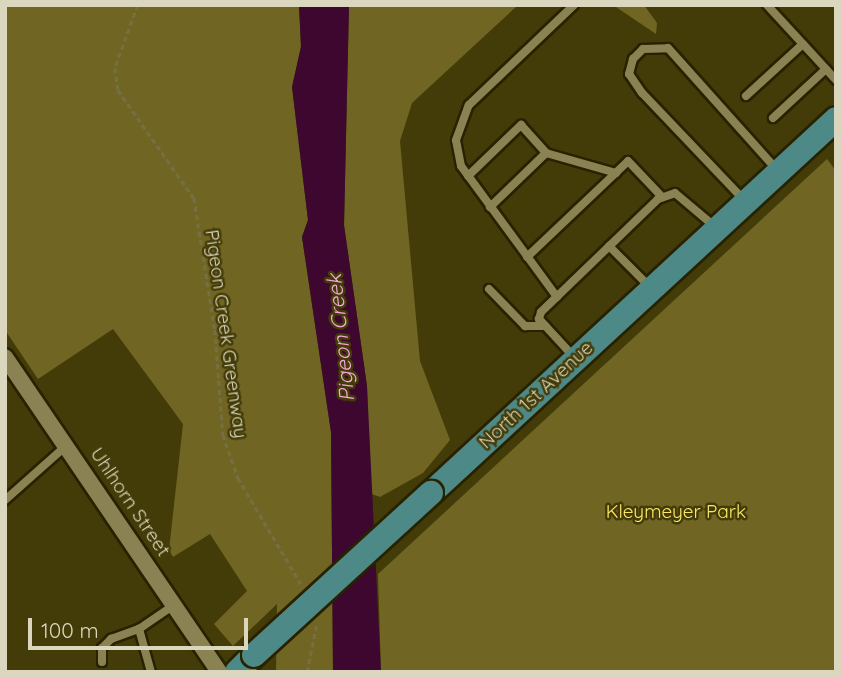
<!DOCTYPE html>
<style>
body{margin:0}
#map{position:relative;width:841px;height:677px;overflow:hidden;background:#433c08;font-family:Quicksand,sans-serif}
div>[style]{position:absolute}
.green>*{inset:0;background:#706523}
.water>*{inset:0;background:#3d072f}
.path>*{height:2.5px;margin-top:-1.25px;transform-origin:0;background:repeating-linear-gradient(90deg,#756f44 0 5px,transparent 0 8.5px)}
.roads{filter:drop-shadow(2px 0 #282200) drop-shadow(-2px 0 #282200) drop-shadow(0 2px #282200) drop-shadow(0 -2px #282200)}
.lane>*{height:8px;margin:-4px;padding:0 4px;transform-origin:4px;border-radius:4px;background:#8a8252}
.street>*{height:16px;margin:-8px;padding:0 8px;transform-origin:8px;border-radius:8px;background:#8a8252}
.primary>*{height:24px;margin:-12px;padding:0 12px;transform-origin:12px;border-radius:12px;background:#4d8987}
.bridges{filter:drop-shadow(2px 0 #282200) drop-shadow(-2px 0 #282200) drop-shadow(0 2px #282200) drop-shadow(0 -2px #282200)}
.primary-bridge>*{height:24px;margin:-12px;padding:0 12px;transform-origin:12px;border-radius:12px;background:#4d8987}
span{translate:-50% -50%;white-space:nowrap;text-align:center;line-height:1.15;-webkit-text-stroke:5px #433c08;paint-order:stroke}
.street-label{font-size:19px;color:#dbd7be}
.park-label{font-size:19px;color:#fbe665}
.water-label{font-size:21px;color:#f8a5dc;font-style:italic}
.frame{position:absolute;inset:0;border:7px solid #dbd7be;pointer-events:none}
.scale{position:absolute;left:28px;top:618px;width:220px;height:32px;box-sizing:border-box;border:4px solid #dbd7be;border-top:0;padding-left:9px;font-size:21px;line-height:24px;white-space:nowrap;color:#dbd7be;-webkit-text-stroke:5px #433c08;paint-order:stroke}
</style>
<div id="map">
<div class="green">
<div style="clip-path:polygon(5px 5px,299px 5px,301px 46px,292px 87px,308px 220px,302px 237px,331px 432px,333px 672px,276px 672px,277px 604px,233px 646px,214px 624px,247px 591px,210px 534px,173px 557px,169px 550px,183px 424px,113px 329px,38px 379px,5px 330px)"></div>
<div style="clip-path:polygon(349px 5px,518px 5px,412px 103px,400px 141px,420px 361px,450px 440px,423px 473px,380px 497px,369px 493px,367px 386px,344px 225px)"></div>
<div style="clip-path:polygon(613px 5px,644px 5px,657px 23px,656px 34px)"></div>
<div style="clip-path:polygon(827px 159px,836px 171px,836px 672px,381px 672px,378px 574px)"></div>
</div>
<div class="water">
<div style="clip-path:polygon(299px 5px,349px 5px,344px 225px,367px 386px,381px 672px,333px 672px,331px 432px,302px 237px,308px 220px,292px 87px,301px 47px)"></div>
</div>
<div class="path">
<div style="left:138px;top:5px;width:67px;rotate:110.1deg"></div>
<div style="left:115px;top:68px;width:22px;rotate:82deg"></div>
<div style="left:118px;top:90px;width:132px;rotate:54.9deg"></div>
<div style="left:194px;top:198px;width:134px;rotate:81deg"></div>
<div style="left:215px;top:330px;width:105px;rotate:85.6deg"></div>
<div style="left:223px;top:435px;width:46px;rotate:70.8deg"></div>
<div style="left:238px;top:478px;width:123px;rotate:59.3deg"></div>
<div style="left:307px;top:672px;width:47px;rotate:-78.9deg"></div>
</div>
<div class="roads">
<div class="lane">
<div style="left:767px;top:5px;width:53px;rotate:47.3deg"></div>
<div style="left:746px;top:96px;width:77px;rotate:-42.4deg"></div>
<div style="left:803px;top:44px;width:49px;rotate:47.5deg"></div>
<div style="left:773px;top:118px;width:72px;rotate:-42.8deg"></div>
<div style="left:546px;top:153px;width:73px;rotate:15.9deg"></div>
<div style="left:468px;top:176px;width:74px;rotate:-43.9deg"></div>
<div style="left:521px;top:125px;width:38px;rotate:48deg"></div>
<div style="left:546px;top:153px;width:78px;rotate:136deg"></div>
<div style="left:744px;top:200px;width:148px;rotate:-133.6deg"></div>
<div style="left:642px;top:93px;width:23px;rotate:-124deg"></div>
<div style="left:629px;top:74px;width:16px;rotate:-75deg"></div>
<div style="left:633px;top:59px;width:14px;rotate:-45deg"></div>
<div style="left:643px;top:49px;width:25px;rotate:-2deg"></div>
<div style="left:668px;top:48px;width:162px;rotate:48.2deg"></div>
<div style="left:609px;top:246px;width:57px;rotate:45deg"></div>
<div style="left:527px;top:257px;width:139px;rotate:-43.5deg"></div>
<div style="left:628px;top:161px;width:50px;rotate:46.6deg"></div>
<div style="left:489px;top:289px;width:52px;rotate:45.8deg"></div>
<div style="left:525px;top:326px;width:20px"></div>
<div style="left:557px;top:297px;width:162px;rotate:-126.2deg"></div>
<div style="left:461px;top:166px;width:26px;rotate:-101deg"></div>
<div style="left:456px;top:140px;width:37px;rotate:-70deg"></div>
<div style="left:469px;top:105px;width:145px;rotate:-43.6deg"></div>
<div style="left:574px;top:357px;width:52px;rotate:-132.6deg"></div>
<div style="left:539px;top:319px;width:7px;rotate:-74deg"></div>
<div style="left:541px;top:312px;width:163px;rotate:-44deg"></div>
<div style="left:658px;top:199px;width:18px;rotate:-19deg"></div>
<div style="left:675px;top:193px;width:51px;rotate:40.2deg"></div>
<div style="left:5px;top:500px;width:83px;rotate:-41.6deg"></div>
<div style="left:102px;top:662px;width:14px;rotate:-90deg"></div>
<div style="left:102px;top:648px;width:13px;rotate:-45deg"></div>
<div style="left:111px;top:639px;width:30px;rotate:-20deg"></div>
<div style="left:151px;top:672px;width:45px;rotate:-105.6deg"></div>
<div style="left:139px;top:629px;width:42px;rotate:-34.4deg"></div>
</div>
<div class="street">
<div style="left:5px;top:357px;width:381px;rotate:55.8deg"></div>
</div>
<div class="primary">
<div style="left:431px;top:493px;width:551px;rotate:-42.72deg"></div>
<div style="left:237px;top:672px;width:24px;rotate:-45deg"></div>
</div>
</div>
<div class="bridges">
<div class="primary-bridge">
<div style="left:254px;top:655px;width:240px;rotate:-42.5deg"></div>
</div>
</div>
<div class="street-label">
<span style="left:226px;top:334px;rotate:82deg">Pigeon Creek Greenway</span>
<span style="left:536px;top:395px;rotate:-43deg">North 1st Avenue</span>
<span style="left:130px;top:502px;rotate:56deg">Uhlhorn Street</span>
</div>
<div class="park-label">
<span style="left:676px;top:512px">Kleymeyer Park</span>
</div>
<div class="water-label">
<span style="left:340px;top:338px;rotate:-96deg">Pigeon Creek</span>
</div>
<div class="frame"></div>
<div class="scale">100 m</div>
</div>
